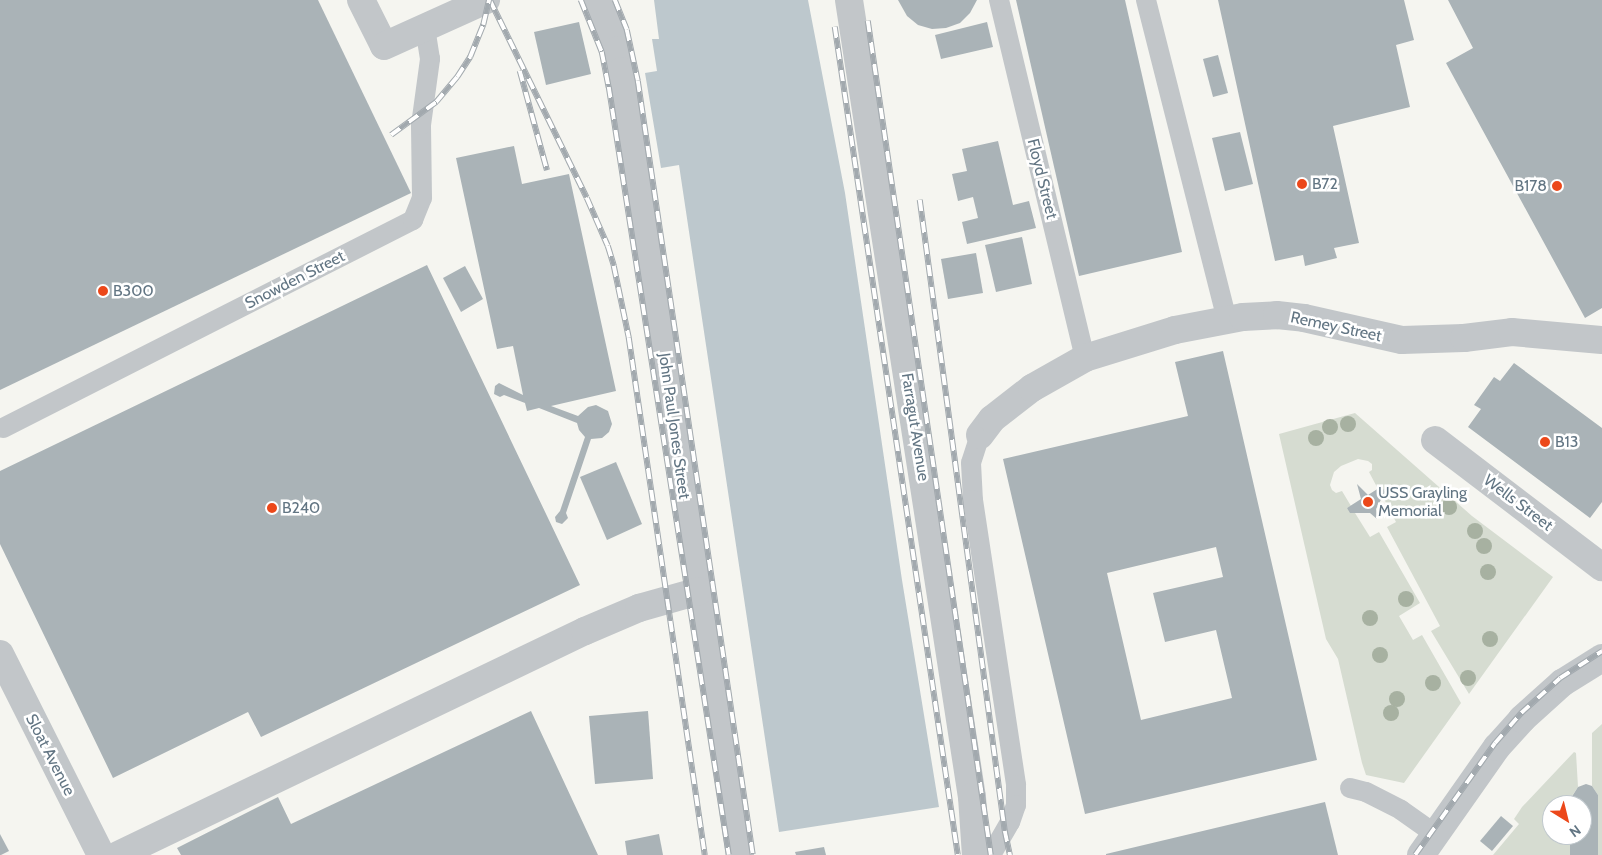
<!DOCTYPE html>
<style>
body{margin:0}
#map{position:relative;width:1602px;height:855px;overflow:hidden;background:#f5f5f0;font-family:Cabin,sans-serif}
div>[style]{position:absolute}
.green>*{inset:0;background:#d6dcd1}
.water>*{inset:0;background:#bdc8cd}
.building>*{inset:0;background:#aab3b7}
.service>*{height:20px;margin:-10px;padding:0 10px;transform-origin:10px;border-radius:10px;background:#c2c6c9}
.minor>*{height:28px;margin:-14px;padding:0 14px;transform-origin:14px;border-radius:14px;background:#c2c6c9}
.rail>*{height:5.5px;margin-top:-2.75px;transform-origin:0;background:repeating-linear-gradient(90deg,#fff 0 11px,#a2a9ae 0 22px);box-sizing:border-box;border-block:1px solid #a2a9ae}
.trees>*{width:16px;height:16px;margin:-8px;border-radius:50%;background:#a7b1a1}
.dots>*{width:14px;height:14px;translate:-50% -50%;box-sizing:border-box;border:2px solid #fff;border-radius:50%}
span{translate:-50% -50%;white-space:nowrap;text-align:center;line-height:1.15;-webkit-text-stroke:5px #fff;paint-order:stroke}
.street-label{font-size:16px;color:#627583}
.poi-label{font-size:16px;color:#627583}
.left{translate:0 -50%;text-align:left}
.right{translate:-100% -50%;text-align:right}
.north{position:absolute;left:1542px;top:795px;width:50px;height:50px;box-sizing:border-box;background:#fff;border:1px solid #c0c8cd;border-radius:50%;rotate:144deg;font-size:14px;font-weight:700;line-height:20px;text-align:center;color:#627583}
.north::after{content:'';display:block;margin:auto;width:18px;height:22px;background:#ec481a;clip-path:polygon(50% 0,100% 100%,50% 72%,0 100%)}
</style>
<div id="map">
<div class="green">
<div style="clip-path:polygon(1355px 413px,1472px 516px,1553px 577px,1469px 694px,1431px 631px,1440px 626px,1387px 527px,1396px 522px,1383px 497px,1385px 492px,1382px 486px,1378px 489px,1369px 472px,1372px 470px,1372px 464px,1368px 461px,1358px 459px,1341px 466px,1334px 472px,1330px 485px,1332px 490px,1336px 493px,1342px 491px,1351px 506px,1347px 508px,1355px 513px,1370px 537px,1379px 532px,1420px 603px,1399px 616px,1413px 640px,1422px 635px,1461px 703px,1404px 783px,1366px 775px,1362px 763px,1338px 659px,1326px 639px,1279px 434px)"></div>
<div style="clip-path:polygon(1602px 724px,1602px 855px,1598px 855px,1598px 795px,1592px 786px,1592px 733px)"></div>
<div style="clip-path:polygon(1574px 752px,1576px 753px,1578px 787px,1572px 796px,1571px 805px,1552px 805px,1552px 835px,1570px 835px,1570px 855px,1493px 855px,1519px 824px,1514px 819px,1522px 807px)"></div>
</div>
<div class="water">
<div style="clip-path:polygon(654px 0,808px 0,845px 193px,902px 580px,939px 807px,779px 832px,679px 165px,661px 168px,645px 73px,657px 71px,652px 39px,659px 39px)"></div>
</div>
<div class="building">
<div style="clip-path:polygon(0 0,318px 0,411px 193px,0 390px)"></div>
<div style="clip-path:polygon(898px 0,977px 0,970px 13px,960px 23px,946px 28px,932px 29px,918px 25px,907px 16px)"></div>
<div style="clip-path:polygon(1016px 0,1125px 0,1182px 252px,1079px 276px)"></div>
<div style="clip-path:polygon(1218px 0,1404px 0,1414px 40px,1396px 45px,1410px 107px,1333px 126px,1359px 243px,1334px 248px,1337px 258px,1305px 266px,1303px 255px,1275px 261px)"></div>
<div style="clip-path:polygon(1448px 0,1602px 0,1602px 308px,1585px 318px,1446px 63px,1473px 48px)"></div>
<div style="clip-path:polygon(579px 22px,591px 74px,546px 85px,534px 32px)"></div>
<div style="clip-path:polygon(987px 22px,993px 47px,941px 59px,935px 35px)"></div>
<div style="clip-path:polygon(1218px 55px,1228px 93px,1213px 97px,1203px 59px)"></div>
<div style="clip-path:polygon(1240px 132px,1253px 184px,1225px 191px,1212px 138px)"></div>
<div style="clip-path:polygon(998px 141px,1013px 205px,1029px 201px,1036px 228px,967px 244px,962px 222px,978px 218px,973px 197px,958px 201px,952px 174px,967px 171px,962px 149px)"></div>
<div style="clip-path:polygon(514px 146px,522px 184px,569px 174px,616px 391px,551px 406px,578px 416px,588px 407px,596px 405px,608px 411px,612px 424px,609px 432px,602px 438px,591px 439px,566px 513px,568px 518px,562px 524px,556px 522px,555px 517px,560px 511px,585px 437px,579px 430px,577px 423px,539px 408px,527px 411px,525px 403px,504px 395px,500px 397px,494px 394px,495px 386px,499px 383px,523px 395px,513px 346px,497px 349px,456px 158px)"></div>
<div style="clip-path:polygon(1022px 237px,1032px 284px,996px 292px,985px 245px)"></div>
<div style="clip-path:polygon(976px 253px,983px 293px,948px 299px,941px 259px)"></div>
<div style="clip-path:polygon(427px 265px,580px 585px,261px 737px,248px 712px,113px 778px,0 544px,0 471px)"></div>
<div style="clip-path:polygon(465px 266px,483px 299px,461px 312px,443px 278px)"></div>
<div style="clip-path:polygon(evenodd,1223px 351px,1317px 760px,1085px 814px,1003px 459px,1188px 416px,1175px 362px,1223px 351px,1216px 547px,1223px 577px,1153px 593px,1165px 642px,1216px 630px,1232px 698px,1141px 720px,1107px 573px,1216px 547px)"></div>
<div style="clip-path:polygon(1514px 363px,1602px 428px,1602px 502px,1590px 518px,1468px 427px,1481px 409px,1474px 405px,1494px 377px,1500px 381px)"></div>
<div style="clip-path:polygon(616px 462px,642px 524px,607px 540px,580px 477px)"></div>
<div style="clip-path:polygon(1357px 484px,1368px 495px,1382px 486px,1385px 492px,1376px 509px,1377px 519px,1370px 513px,1350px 513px,1347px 508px,1361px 499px)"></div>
<div style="clip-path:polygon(531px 711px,598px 855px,181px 855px,177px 848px,278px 797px,291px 824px)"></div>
<div style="clip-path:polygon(648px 711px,653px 779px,595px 784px,589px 716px)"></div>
<div style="clip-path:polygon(1586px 784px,1592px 786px,1598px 795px,1598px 855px,1570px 855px,1570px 835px,1582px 835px,1582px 805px,1571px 805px,1571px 798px,1578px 787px)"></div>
<div style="clip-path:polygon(1325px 802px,1338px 855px,1106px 855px,1106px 854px)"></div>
<div style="clip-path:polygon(1501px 816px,1513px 826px,1492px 851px,1480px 841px)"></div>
<div style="clip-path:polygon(0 834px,9px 851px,1px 855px,0 855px)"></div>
<div style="clip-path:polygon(659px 834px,663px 855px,627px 855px,625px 841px)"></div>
<div style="clip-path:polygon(824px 847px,826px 855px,796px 855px,795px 852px)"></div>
</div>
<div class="service">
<div style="left:999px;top:0;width:368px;rotate:76.5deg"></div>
<div style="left:1146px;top:0;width:330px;rotate:75.8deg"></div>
<div style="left:3px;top:428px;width:460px;rotate:-26.9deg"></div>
<div style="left:413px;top:220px;width:24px;rotate:-68deg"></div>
<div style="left:422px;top:198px;width:73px;rotate:-90.8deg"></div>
<div style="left:421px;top:125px;width:67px;rotate:-82.2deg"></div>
<div style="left:430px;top:59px;width:32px;rotate:-99deg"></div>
<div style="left:980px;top:435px;width:29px;rotate:108deg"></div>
<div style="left:971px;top:463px;width:37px;rotate:87deg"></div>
<div style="left:973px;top:500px;width:288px;rotate:81.4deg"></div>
<div style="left:1016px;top:785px;width:20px;rotate:90deg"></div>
<div style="left:1016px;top:805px;width:18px;rotate:109deg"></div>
<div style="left:1010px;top:822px;width:38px;rotate:120deg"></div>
<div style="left:1350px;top:788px;width:16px;rotate:14deg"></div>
<div style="left:1366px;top:792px;width:39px;rotate:27deg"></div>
<div style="left:1401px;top:810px;width:42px;rotate:35.2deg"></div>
</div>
<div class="minor">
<div style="left:361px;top:0;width:51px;rotate:63.4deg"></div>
<div style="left:384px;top:46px;width:112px;rotate:-24.3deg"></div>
<div style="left:598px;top:0;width:54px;rotate:68.2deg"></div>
<div style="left:618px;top:50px;width:21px;rotate:79deg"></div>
<div style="left:622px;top:71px;width:793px;rotate:81.44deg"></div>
<div style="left:849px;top:0;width:806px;rotate:81.23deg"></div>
<div style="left:972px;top:797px;width:58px;rotate:86.1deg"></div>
<div style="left:980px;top:435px;width:20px;rotate:-53deg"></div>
<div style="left:992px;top:419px;width:51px;rotate:-37.8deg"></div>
<div style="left:1032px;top:388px;width:61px;rotate:-29.5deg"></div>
<div style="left:1085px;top:358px;width:94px;rotate:-17.3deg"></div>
<div style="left:1175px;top:330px;width:69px;rotate:-10.8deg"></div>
<div style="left:1243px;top:317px;width:34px;rotate:-3deg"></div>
<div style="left:1277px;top:315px;width:27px;rotate:6deg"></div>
<div style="left:1304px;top:318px;width:100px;rotate:12.7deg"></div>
<div style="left:1402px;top:340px;width:62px;rotate:-1.8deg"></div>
<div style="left:1464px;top:338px;width:48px;rotate:-7.1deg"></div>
<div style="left:1512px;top:332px;width:90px;rotate:5.1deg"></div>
<div style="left:1435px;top:440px;width:210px;rotate:37.3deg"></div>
<div style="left:0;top:654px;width:225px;rotate:63.3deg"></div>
<div style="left:118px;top:855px;width:518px;rotate:-25.63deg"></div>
<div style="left:585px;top:631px;width:59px;rotate:-23.1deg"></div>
<div style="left:639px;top:608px;width:62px;rotate:-15.8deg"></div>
<div style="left:1421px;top:855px;width:132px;rotate:-54.9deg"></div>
<div style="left:1497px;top:747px;width:38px;rotate:-48deg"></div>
<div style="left:1522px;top:719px;width:54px;rotate:-42deg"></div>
<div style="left:1562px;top:683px;width:47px;rotate:-32deg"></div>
</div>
<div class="rail">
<div style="left:490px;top:0;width:220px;rotate:63.9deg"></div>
<div style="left:587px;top:198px;width:52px;rotate:66.4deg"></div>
<div style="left:608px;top:246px;width:21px;rotate:73deg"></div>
<div style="left:614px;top:266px;width:74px;rotate:78.2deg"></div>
<div style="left:629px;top:338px;width:523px;rotate:81.64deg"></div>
<div style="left:581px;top:0;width:56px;rotate:68deg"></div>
<div style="left:602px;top:52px;width:36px;rotate:79deg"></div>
<div style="left:609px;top:87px;width:777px;rotate:81.12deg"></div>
<div style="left:615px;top:0;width:32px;rotate:68deg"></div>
<div style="left:627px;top:30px;width:52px;rotate:77.8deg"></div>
<div style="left:638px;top:81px;width:782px;rotate:81.55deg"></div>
<div style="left:868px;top:21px;width:843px;rotate:81.61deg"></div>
<div style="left:835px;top:27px;width:837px;rotate:81.55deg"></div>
<div style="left:520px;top:71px;width:103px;rotate:74.7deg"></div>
<div style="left:391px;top:135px;width:56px;rotate:-36.3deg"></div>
<div style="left:436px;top:102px;width:33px;rotate:-50deg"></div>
<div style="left:457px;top:77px;width:24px;rotate:-57deg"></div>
<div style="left:470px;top:57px;width:35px;rotate:-68deg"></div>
<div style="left:483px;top:25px;width:26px;rotate:-77deg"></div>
<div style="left:920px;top:200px;width:637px;rotate:82.33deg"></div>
<div style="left:1005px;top:831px;width:25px;rotate:78deg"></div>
<div style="left:1415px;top:855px;width:138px;rotate:-54.5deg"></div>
<div style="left:1495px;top:743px;width:40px;rotate:-49deg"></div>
<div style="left:1521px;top:713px;width:52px;rotate:-41.9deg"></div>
<div style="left:1560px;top:678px;width:50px;rotate:-32.7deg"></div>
</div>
<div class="trees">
<div style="left:1348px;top:424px"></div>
<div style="left:1330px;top:427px"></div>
<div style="left:1316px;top:438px"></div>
<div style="left:1449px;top:507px"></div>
<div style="left:1475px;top:531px"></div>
<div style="left:1484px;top:546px"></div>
<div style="left:1488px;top:572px"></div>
<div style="left:1406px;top:599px"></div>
<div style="left:1370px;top:618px"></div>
<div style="left:1490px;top:639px"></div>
<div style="left:1380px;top:655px"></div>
<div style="left:1468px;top:678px"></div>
<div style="left:1433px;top:683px"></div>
<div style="left:1397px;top:699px"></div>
<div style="left:1391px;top:713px"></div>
</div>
<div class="dots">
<div style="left:1302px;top:184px;background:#ec481a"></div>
<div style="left:1557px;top:186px;background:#ec481a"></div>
<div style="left:103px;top:291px;background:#ec481a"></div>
<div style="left:1545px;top:442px;background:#ec481a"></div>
<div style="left:1368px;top:502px;background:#ec481a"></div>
<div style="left:272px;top:508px;background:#ec481a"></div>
</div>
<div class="street-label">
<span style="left:1042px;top:179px;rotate:76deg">Floyd Street</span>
<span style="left:295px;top:280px;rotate:-27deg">Snowden Street</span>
<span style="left:1336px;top:327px;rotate:12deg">Remey Street</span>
<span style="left:674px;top:426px;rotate:82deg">John Paul Jones Street</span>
<span style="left:915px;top:427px;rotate:81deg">Farragut Avenue</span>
<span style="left:1518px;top:503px;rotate:37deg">Wells Street</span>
<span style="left:50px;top:755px;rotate:63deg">Sloat Avenue</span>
</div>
<div class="poi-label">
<span class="left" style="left:1312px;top:184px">B72</span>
<span class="right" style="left:1547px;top:186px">B178</span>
<span class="left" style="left:113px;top:291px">B300</span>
<span class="left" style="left:1555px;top:442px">B13</span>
<span class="left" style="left:1378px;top:502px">USS Grayling<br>Memorial</span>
<span class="left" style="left:282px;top:508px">B240</span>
</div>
<div class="north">N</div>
</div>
